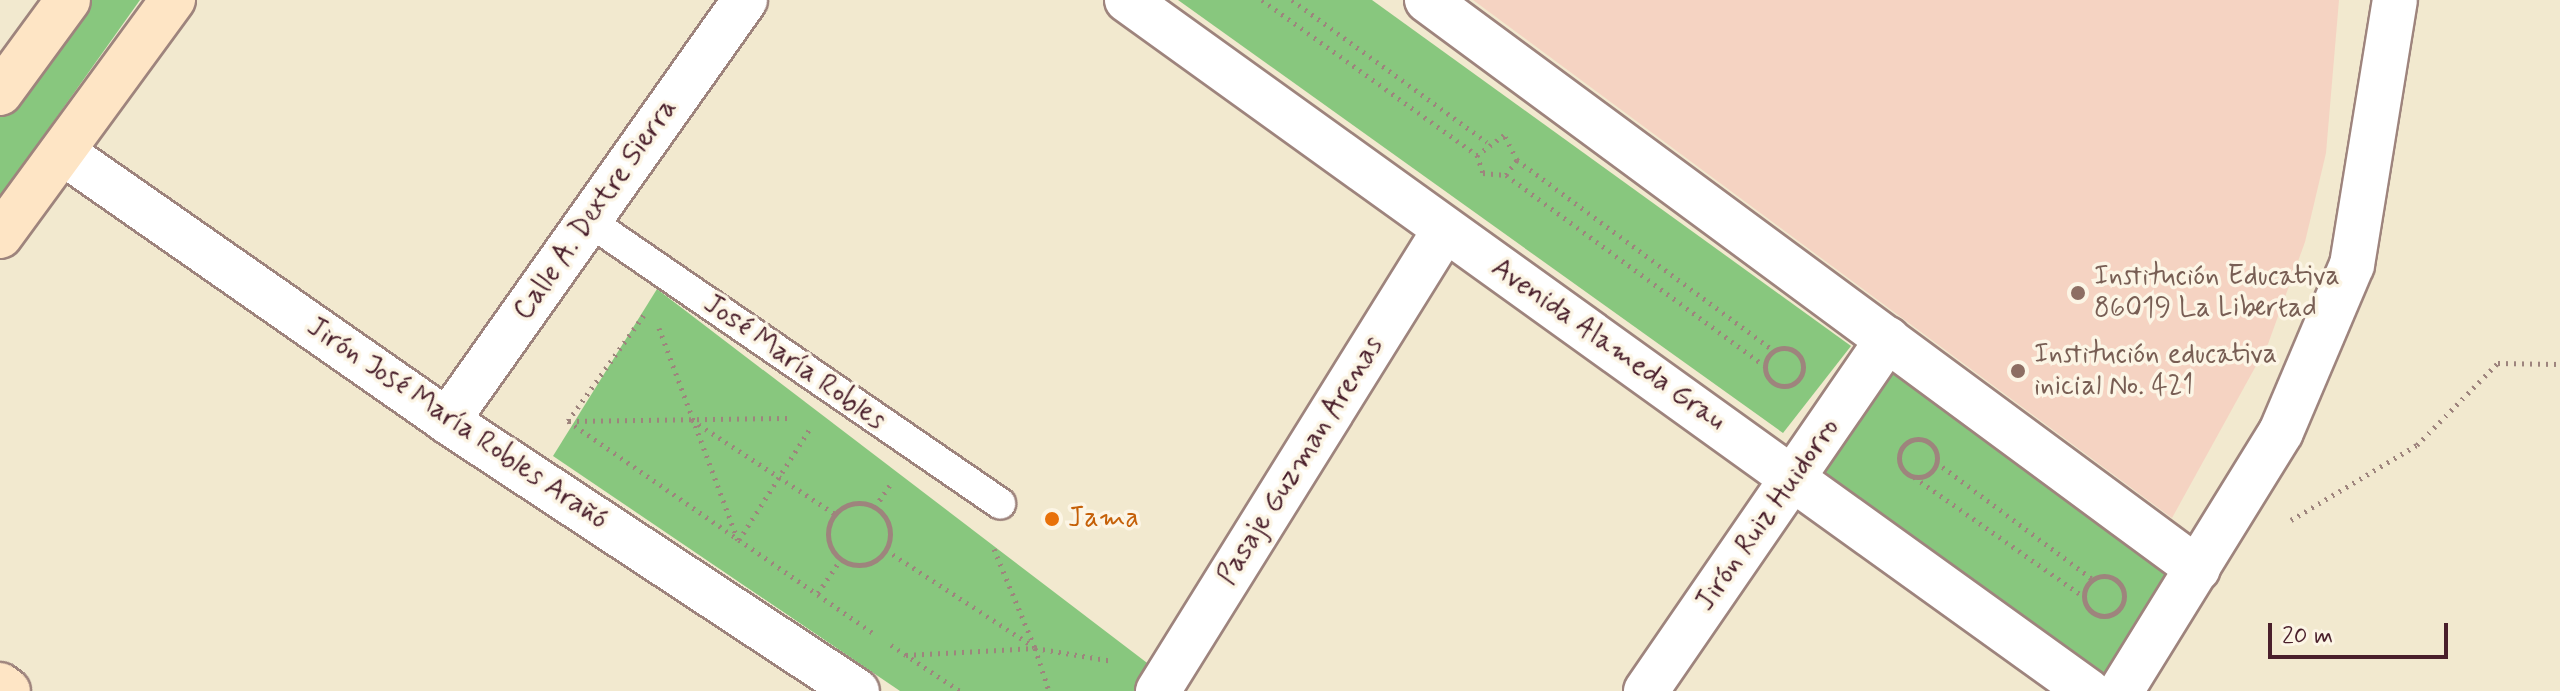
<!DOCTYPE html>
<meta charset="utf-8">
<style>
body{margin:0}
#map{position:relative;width:2560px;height:691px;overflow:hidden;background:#f2e9cf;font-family:Mynerve,sans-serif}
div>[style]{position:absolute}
.built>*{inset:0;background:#f5d3c2}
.green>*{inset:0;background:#88c77e}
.path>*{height:5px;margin-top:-2.5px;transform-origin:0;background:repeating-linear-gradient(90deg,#9e847d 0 2px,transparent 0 8px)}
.path>.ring{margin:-2.5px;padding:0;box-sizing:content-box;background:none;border:5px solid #9e847d;border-radius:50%}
.roads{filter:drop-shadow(2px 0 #9e847d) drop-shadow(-2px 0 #9e847d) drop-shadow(0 2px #9e847d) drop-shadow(0 -2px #9e847d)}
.lane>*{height:30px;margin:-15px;padding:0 15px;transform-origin:15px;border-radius:15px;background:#fff}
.street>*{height:44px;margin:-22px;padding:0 22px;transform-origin:22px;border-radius:22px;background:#fff}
.secondary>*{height:44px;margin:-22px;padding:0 22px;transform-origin:22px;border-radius:22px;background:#fee5c5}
.dots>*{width:22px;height:22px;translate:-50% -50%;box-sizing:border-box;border:4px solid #fcf5e5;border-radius:50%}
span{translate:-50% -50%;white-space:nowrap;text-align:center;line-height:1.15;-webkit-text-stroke:7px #fcf5e5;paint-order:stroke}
.street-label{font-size:28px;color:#4a1f2b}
.education-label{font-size:28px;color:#785e54}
.left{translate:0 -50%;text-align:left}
.food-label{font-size:28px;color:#c56008}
.scale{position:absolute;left:2268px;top:623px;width:180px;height:36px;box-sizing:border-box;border:4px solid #4a1f2b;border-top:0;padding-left:10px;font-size:24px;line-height:28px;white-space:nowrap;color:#4a1f2b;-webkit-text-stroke:6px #fcf5e5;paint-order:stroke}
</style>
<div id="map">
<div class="built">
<div style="clip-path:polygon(1473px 0,2339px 0,2326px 153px,2305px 242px,2268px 344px,2172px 518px)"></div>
</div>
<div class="green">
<div style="clip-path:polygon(85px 0,140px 0,0 197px,0 117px)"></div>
<div style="clip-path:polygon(1178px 0,1372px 0,1851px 346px,1783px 433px)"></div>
<div style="clip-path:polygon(657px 289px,1159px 672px,1147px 691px,900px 691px,553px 456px)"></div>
<div style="clip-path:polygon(1884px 365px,2183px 569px,2105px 682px,1819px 469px)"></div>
</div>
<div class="path">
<div style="left:1262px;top:0;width:265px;rotate:35.8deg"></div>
<div style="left:1292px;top:0;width:241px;rotate:36.1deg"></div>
<div style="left:1517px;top:160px;width:320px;rotate:36.6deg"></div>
<div style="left:1506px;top:175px;width:19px;rotate:-54deg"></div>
<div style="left:1517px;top:160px;width:28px;rotate:-117deg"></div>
<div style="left:1504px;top:135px;width:34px;rotate:143deg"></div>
<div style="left:1477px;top:155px;width:19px;rotate:72deg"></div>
<div style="left:1483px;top:173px;width:23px;rotate:5deg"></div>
<div style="left:1506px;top:175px;width:320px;rotate:36.4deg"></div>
<div style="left:659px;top:328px;width:226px;rotate:69.6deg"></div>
<div class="ring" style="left:1765px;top:348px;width:33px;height:33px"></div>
<div style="left:692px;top:420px;width:171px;rotate:33.3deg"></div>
<div style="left:568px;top:421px;width:371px;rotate:34.8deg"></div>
<div style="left:568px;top:421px;width:130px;rotate:-54.4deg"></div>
<div style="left:569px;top:421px;width:222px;rotate:-0.8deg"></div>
<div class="ring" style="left:1899px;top:439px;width:33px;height:33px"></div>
<div style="left:1936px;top:462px;width:194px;rotate:36.8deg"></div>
<div style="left:1914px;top:477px;width:207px;rotate:35.2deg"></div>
<div class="ring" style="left:828px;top:503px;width:57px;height:57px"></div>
<div style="left:875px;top:507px;width:27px;rotate:-56deg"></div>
<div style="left:2291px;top:520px;width:147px;rotate:-30.8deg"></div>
<div style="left:2417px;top:445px;width:115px;rotate:-45.4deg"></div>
<div style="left:2498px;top:363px;width:62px;rotate:0.9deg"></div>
<div style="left:739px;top:540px;width:134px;rotate:-57.5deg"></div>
<div style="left:994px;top:549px;width:107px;rotate:67.5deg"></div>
<div style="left:1035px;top:648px;width:79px;rotate:9.5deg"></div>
<div style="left:886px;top:550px;width:177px;rotate:33.2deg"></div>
<div class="ring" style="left:2084px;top:576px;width:35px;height:35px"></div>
<div style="left:818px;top:593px;width:40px;rotate:-56deg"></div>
<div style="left:891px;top:645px;width:83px;rotate:33.7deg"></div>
<div style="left:906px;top:655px;width:129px;rotate:-3.1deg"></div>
<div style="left:1035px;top:648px;width:45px;rotate:72deg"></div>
</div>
<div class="roads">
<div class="lane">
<div style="left:589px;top:221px;width:499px;rotate:34.5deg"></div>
</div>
<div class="street">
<div style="left:1127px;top:0;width:1184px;rotate:35.72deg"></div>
<div style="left:1427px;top:0;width:958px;rotate:36.43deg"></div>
<div style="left:62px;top:152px;width:470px;rotate:34.9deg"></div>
<div style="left:447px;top:421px;width:491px;rotate:33.4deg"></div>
<div style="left:447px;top:421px;width:516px;rotate:-54.71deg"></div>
<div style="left:1158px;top:691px;width:542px;rotate:-58.13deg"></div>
<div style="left:1646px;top:691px;width:427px;rotate:-55.5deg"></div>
<div style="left:2121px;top:691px;width:304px;rotate:-58.3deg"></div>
<div style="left:2281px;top:432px;width:181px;rotate:-67deg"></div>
<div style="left:2352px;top:265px;width:268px;rotate:-80.8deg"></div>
</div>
<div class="secondary">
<div style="left:0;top:93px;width:115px;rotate:-53.8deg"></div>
<div style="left:0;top:236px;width:293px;rotate:-53.8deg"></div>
<div style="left:0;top:685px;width:10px;rotate:37deg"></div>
</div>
</div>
<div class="dots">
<div style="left:2078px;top:293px;background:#8d6e63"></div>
<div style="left:2018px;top:371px;background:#8d6e63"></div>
<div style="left:1052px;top:519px;background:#e8710a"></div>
</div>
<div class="street-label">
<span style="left:596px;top:210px;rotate:-55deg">Calle A. Dextre Sierra</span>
<span style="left:1608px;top:345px;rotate:35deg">Avenida Alameda Grau</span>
<span style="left:794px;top:363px;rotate:35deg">José María Robles</span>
<span style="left:457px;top:424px;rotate:34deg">Jirón José María Robles Arañó</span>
<span style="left:1301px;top:461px;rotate:-58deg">Pasaje Guzman Arenas</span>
<span style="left:1768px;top:515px;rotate:-55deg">Jirón Ruiz Huidorro</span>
</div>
<div class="education-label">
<span class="left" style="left:2094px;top:293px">Institución Educativa<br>86019 La Libertad</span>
<span class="left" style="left:2034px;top:371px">Institución educativa<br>inicial No. 421</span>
</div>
<div class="food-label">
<span class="left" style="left:1068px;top:519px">Jama</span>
</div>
<div class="scale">20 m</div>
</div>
